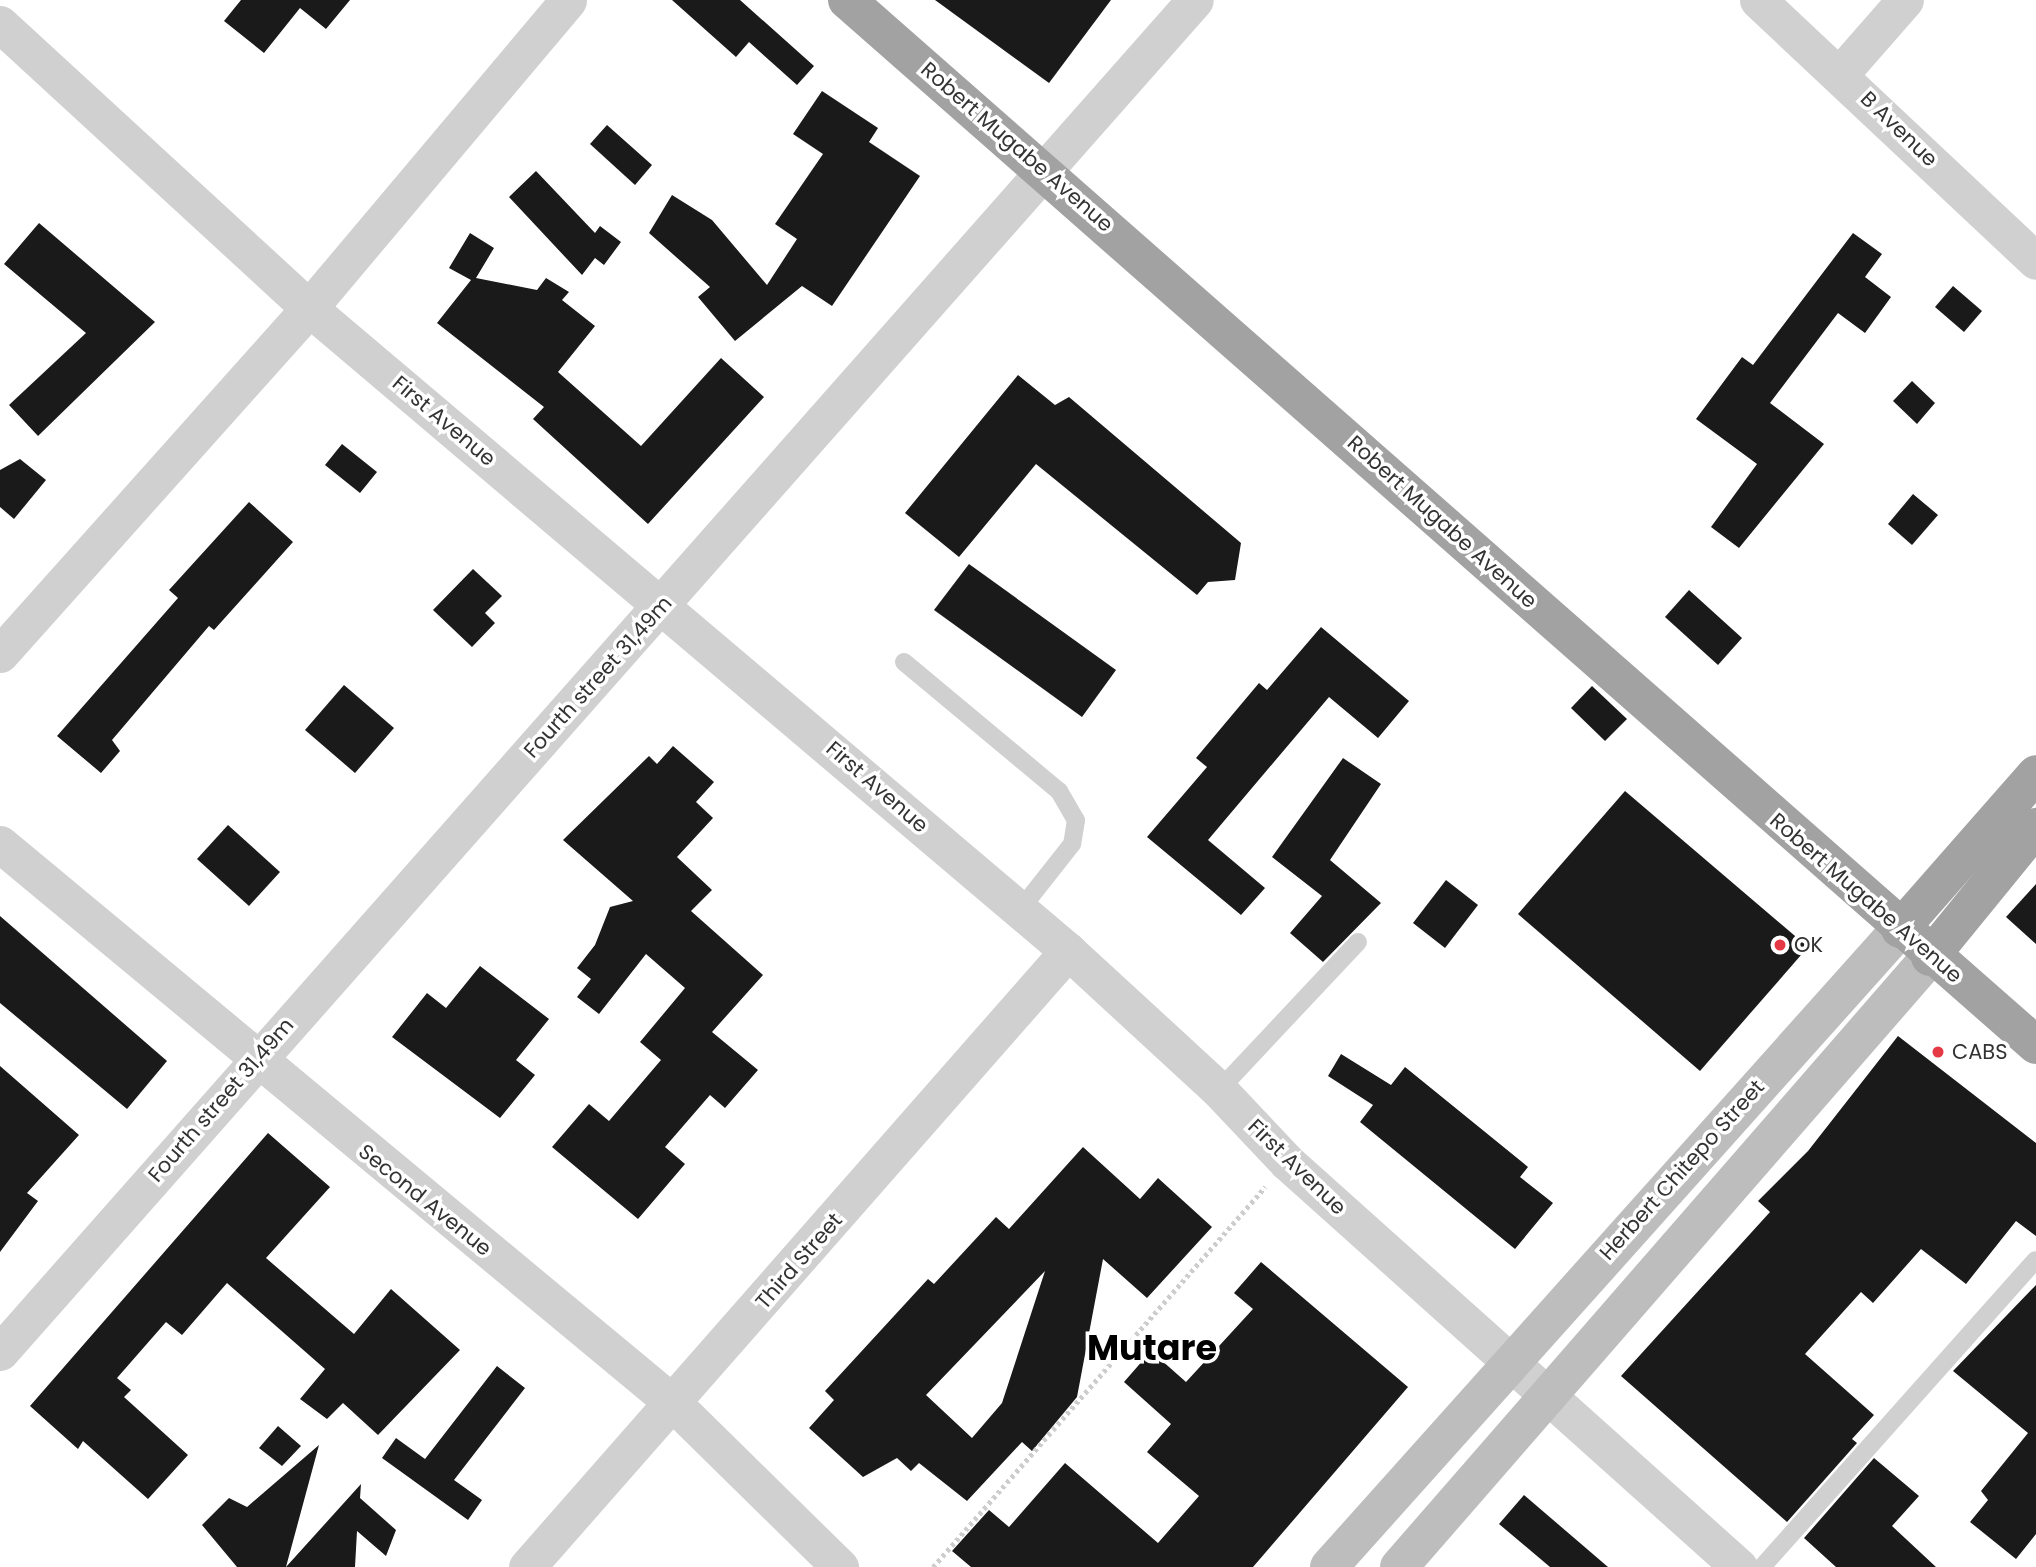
<!DOCTYPE html>
<style>
body{margin:0}
#map{position:relative;width:2036px;height:1567px;overflow:hidden;background:#fff;font-family:Poppins,sans-serif}
div>[style]{position:absolute}
.building>*{inset:0;background:#1a1a1a}
.path>*{height:4.5px;margin-top:-2.25px;transform-origin:0;background:repeating-linear-gradient(90deg,#cdcdcd 0 3.5px,transparent 0 7px)}
.service>*{height:18px;margin:-9px;padding:0 9px;transform-origin:9px;border-radius:9px;background:#d0d0d0}
.minor>*{height:37px;margin:-18.5px;padding:0 18.5px;transform-origin:18.5px;border-radius:18.5px;background:#d0d0d0}
.secondary>*{height:38px;margin:-19px;padding:0 19px;transform-origin:19px;border-radius:19px;background:#bdbdbd}
.trunk>*{height:38px;margin:-19px;padding:0 19px;transform-origin:19px;border-radius:19px;background:#a2a2a2}
.dots>*{width:19px;height:19px;translate:-50% -50%;box-sizing:border-box;border:4px solid #fff;border-radius:50%}
span{translate:-50% -50%;white-space:nowrap;text-align:center;line-height:1.15;-webkit-text-stroke:7px #fff;paint-order:stroke}
.street-label{font-size:21px;color:#333}
.poi-label{font-size:21px;color:#333}
.left{translate:0 -50%;text-align:left}
.town-label{font-size:35px;color:#000;font-weight:700}
</style>
<div id="map">
<div class="building">
<div style="clip-path:polygon(241px 0,350px 0,326px 29px,300px 8px,264px 53px,224px 21px)"></div>
<div style="clip-path:polygon(672px 0,740px 0,814px 66px,797px 85px,749px 42px,736px 57px)"></div>
<div style="clip-path:polygon(935px 0,1111px 0,1049px 83px)"></div>
<div style="clip-path:polygon(822px 91px,878px 128px,869px 142px,920px 176px,832px 306px,802px 286px,735px 341px,698px 297px,710px 287px,649px 233px,672px 195px,712px 220px,767px 285px,797px 239px,775px 224px,823px 154px,793px 134px)"></div>
<div style="clip-path:polygon(607px 125px,652px 165px,635px 185px,590px 144px)"></div>
<div style="clip-path:polygon(536px 171px,595px 233px,600px 226px,621px 242px,604px 265px,595px 258px,582px 275px,509px 197px)"></div>
<div style="clip-path:polygon(39px 223px,155px 322px,38px 436px,9px 405px,86px 333px,4px 264px)"></div>
<div style="clip-path:polygon(470px 233px,494px 248px,476px 278px,537px 290px,546px 278px,569px 292px,562px 300px,595px 326px,558px 372px,641px 446px,721px 358px,764px 397px,648px 524px,533px 419px,544px 407px,437px 323px,471px 280px,449px 268px)"></div>
<div style="clip-path:polygon(1853px 233px,1882px 254px,1865px 277px,1891px 297px,1865px 333px,1838px 313px,1770px 403px,1824px 444px,1739px 548px,1711px 527px,1757px 464px,1696px 419px,1742px 357px,1753px 365px)"></div>
<div style="clip-path:polygon(1953px 286px,1982px 311px,1964px 332px,1935px 307px)"></div>
<div style="clip-path:polygon(1018px 375px,1055px 405px,1069px 397px,1241px 543px,1235px 580px,1208px 582px,1197px 595px,1036px 464px,959px 557px,905px 513px)"></div>
<div style="clip-path:polygon(1912px 381px,1935px 403px,1917px 424px,1893px 401px)"></div>
<div style="clip-path:polygon(342px 444px,377px 472px,360px 493px,325px 465px)"></div>
<div style="clip-path:polygon(20px 459px,46px 480px,14px 519px,0 507px,0 470px)"></div>
<div style="clip-path:polygon(1913px 494px,1938px 515px,1912px 545px,1888px 524px)"></div>
<div style="clip-path:polygon(249px 502px,293px 542px,214px 630px,209px 626px,112px 740px,120px 751px,101px 773px,57px 736px,178px 598px,169px 590px)"></div>
<div style="clip-path:polygon(969px 564px,1116px 670px,1082px 717px,934px 610px)"></div>
<div style="clip-path:polygon(473px 569px,502px 596px,485px 613px,495px 623px,472px 647px,433px 610px)"></div>
<div style="clip-path:polygon(1689px 590px,1742px 638px,1718px 665px,1665px 617px)"></div>
<div style="clip-path:polygon(1321px 627px,1409px 701px,1378px 738px,1329px 697px,1208px 840px,1265px 888px,1241px 915px,1147px 837px,1207px 767px,1196px 758px,1259px 683px,1267px 690px)"></div>
<div style="clip-path:polygon(344px 685px,394px 728px,355px 773px,305px 730px)"></div>
<div style="clip-path:polygon(1592px 686px,1627px 719px,1605px 741px,1571px 708px)"></div>
<div style="clip-path:polygon(673px 746px,714px 782px,696px 802px,713px 818px,677px 857px,712px 890px,691px 911px,763px 975px,712px 1032px,758px 1070px,725px 1108px,710px 1095px,665px 1147px,685px 1164px,638px 1219px,552px 1147px,589px 1104px,609px 1121px,661px 1060px,640px 1042px,685px 988px,646px 954px,599px 1014px,577px 997px,591px 979px,577px 968px,595px 945px,610px 907px,633px 901px,563px 840px,649px 756px,657px 764px)"></div>
<div style="clip-path:polygon(1343px 758px,1381px 784px,1330px 860px,1381px 903px,1323px 962px,1290px 933px,1322px 896px,1272px 857px)"></div>
<div style="clip-path:polygon(1625px 791px,1808px 947px,1700px 1071px,1518px 914px)"></div>
<div style="clip-path:polygon(228px 825px,280px 872px,249px 906px,197px 859px)"></div>
<div style="clip-path:polygon(1446px 880px,1478px 905px,1445px 948px,1413px 923px)"></div>
<div style="clip-path:polygon(2036px 884px,2036px 944px,2006px 917px)"></div>
<div style="clip-path:polygon(0 916px,167px 1061px,127px 1109px,0 1003px)"></div>
<div style="clip-path:polygon(480px 966px,549px 1019px,516px 1060px,535px 1075px,500px 1118px,392px 1037px,427px 993px,446px 1008px)"></div>
<div style="clip-path:polygon(1898px 1036px,2036px 1143px,2036px 1236px,2016px 1221px,1966px 1284px,1921px 1249px,1873px 1303px,1861px 1292px,1805px 1354px,1874px 1415px,1852px 1439px,1857px 1443px,1787px 1522px,1621px 1376px,1770px 1212px,1758px 1201px,1808px 1151px)"></div>
<div style="clip-path:polygon(1341px 1054px,1391px 1085px,1405px 1067px,1528px 1167px,1520px 1177px,1553px 1203px,1515px 1249px,1360px 1122px,1373px 1105px,1328px 1076px)"></div>
<div style="clip-path:polygon(0 1066px,79px 1135px,27px 1193px,38px 1201px,0 1252px)"></div>
<div style="clip-path:polygon(268px 1133px,330px 1187px,266px 1258px,354px 1334px,391px 1289px,460px 1350px,378px 1435px,343px 1403px,327px 1419px,300px 1399px,325px 1369px,227px 1283px,182px 1335px,166px 1322px,117px 1378px,131px 1390px,124px 1397px,188px 1455px,148px 1499px,83px 1441px,78px 1449px,30px 1406px)"></div>
<div style="clip-path:polygon(evenodd,1083px 1147px,1140px 1199px,1158px 1178px,1212px 1227px,1147px 1298px,1103px 1259px,1077px 1397px,1032px 1451px,1022px 1442px,967px 1501px,919px 1463px,911px 1471px,897px 1458px,863px 1477px,809px 1428px,834px 1400px,825px 1391px,928px 1279px,934px 1284px,996px 1217px,1009px 1229px,1083px 1147px,1045px 1271px,1002px 1403px,972px 1438px,926px 1395px,1045px 1271px)"></div>
<div style="clip-path:polygon(1261px 1262px,1408px 1387px,1253px 1567px,971px 1567px,952px 1551px,989px 1510px,1009px 1527px,1065px 1463px,1158px 1543px,1199px 1496px,1147px 1452px,1171px 1424px,1124px 1382px,1151px 1351px,1186px 1382px,1253px 1309px,1234px 1293px)"></div>
<div style="clip-path:polygon(2036px 1285px,2036px 1534px,2016px 1559px,1970px 1522px,1988px 1500px,1981px 1491px,2028px 1433px,1953px 1371px)"></div>
<div style="clip-path:polygon(497px 1366px,525px 1388px,454px 1480px,482px 1500px,468px 1520px,382px 1458px,396px 1438px,425px 1459px)"></div>
<div style="clip-path:polygon(278px 1426px,301px 1446px,282px 1466px,259px 1448px)"></div>
<div style="clip-path:polygon(319px 1445px,286px 1567px,237px 1567px,202px 1525px,229px 1498px,247px 1507px)"></div>
<div style="clip-path:polygon(1874px 1458px,1919px 1496px,1892px 1526px,1936px 1567px,1836px 1567px,1804px 1538px)"></div>
<div style="clip-path:polygon(361px 1484px,360px 1498px,396px 1530px,386px 1556px,357px 1531px,355px 1567px,286px 1567px)"></div>
<div style="clip-path:polygon(1524px 1495px,1608px 1567px,1550px 1567px,1499px 1524px)"></div>
</div>
<div class="path">
<div style="left:933px;top:1567px;width:505px;rotate:-48.86deg"></div>
</div>
<div class="service">
<div style="left:904px;top:662px;width:202px;rotate:39.8deg"></div>
<div style="left:1059px;top:791px;width:34px;rotate:60deg"></div>
<div style="left:1076px;top:820px;width:24px;rotate:99deg"></div>
<div style="left:1072px;top:844px;width:84px;rotate:128.2deg"></div>
<div style="left:1219px;top:1090px;width:203px;rotate:-46.8deg"></div>
<div style="left:1762px;top:1567px;width:411px;rotate:-48.3deg"></div>
</div>
<div class="minor">
<div style="left:1758px;top:0;width:381px;rotate:43.2deg"></div>
<div style="left:0;top:24px;width:420px;rotate:42.6deg"></div>
<div style="left:309px;top:308px;width:995px;rotate:40.27deg"></div>
<div style="left:1068px;top:951px;width:205px;rotate:42.6deg"></div>
<div style="left:1219px;top:1090px;width:99px;rotate:46.6deg"></div>
<div style="left:1287px;top:1162px;width:607px;rotate:41.86deg"></div>
<div style="left:1841px;top:73px;width:97px;rotate:-48.8deg"></div>
<div style="left:0;top:654px;width:464px;rotate:-48.2deg"></div>
<div style="left:309px;top:308px;width:402px;rotate:-49.9deg"></div>
<div style="left:0;top:844px;width:876px;rotate:39.72deg"></div>
<div style="left:674px;top:1404px;width:233px;rotate:44.5deg"></div>
<div style="left:0;top:1352px;width:1804px;rotate:-48.53deg"></div>
<div style="left:527px;top:1567px;width:820px;rotate:-48.71deg"></div>
</div>
<div class="secondary">
<div style="left:1329px;top:1567px;width:856px;rotate:-48.17deg"></div>
<div style="left:1399px;top:1567px;width:809px;rotate:-48.96deg"></div>
</div>
<div class="trunk">
<div style="left:847px;top:0;width:1583px;rotate:41.31deg"></div>
<div style="left:1900px;top:929px;width:206px;rotate:-48.7deg"></div>
<div style="left:1930px;top:957px;width:168px;rotate:-50.8deg"></div>
</div>
<div class="dots">
<div style="left:1780px;top:945px;background:#e63946"></div>
<div style="left:1938px;top:1052px;background:#e63946"></div>
</div>
<div class="street-label">
<span style="left:1899px;top:129px;rotate:44deg">B Avenue</span>
<span style="left:1017px;top:147px;rotate:41deg">Robert Mugabe Avenue</span>
<span style="left:444px;top:421px;rotate:40deg">First Avenue</span>
<span style="left:1442px;top:522px;rotate:42deg">Robert Mugabe Avenue</span>
<span style="left:598px;top:677px;rotate:-48deg">Fourth street 31,49m</span>
<span style="left:877px;top:787px;rotate:41deg">First Avenue</span>
<span style="left:1866px;top:898px;rotate:41deg">Robert Mugabe Avenue</span>
<span style="left:221px;top:1100px;rotate:-49deg">Fourth street 31,49m</span>
<span style="left:1297px;top:1167px;rotate:44deg">First Avenue</span>
<span style="left:1682px;top:1170px;rotate:-48deg">Herbert Chitepo Street</span>
<span style="left:425px;top:1200px;rotate:39deg">Second Avenue</span>
<span style="left:799px;top:1261px;rotate:-49deg">Third Street</span>
</div>
<div class="poi-label">
<span class="left" style="left:1794px;top:945px">OK</span>
<span class="left" style="left:1952px;top:1052px">CABS</span>
</div>
<div class="town-label">
<span style="left:1152px;top:1348px">Mutare</span>
</div>
</div>
